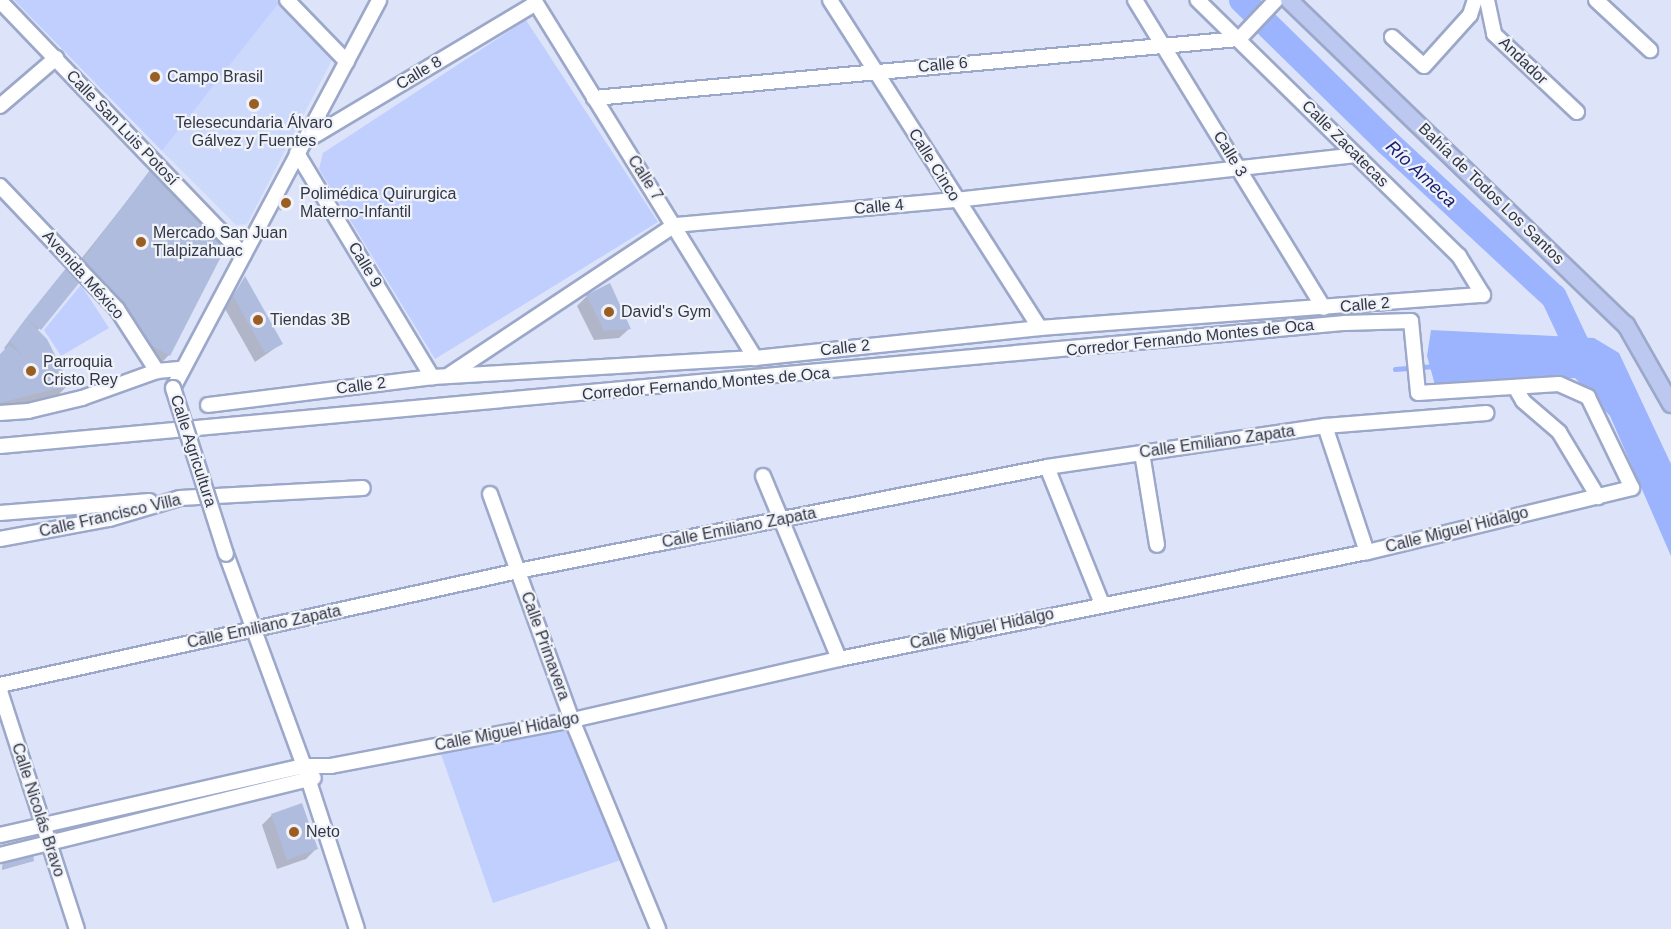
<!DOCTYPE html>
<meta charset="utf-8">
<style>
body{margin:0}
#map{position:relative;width:1671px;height:929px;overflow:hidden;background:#dde4f9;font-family:Arial,sans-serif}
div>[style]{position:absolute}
.built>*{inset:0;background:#cdd9fa}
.green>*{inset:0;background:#c0cffd}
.water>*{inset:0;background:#9cb3fe}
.shadow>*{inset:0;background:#0003}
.stream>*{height:4.5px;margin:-2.25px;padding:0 2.25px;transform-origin:2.25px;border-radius:2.25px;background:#9cb3fe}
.river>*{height:26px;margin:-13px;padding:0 13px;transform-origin:13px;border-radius:13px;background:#9cb3fe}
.building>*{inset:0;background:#b0bcde}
.roads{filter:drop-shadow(2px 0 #9ca8c9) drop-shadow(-2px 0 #9ca8c9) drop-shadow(0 2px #9ca8c9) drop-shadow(0 -2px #9ca8c9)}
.minor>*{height:14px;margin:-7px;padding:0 7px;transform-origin:7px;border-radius:7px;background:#fff}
.major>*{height:16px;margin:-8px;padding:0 8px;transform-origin:8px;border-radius:8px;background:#bcc8ef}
.bridges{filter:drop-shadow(2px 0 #9ca8c9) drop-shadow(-2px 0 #9ca8c9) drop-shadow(0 2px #9ca8c9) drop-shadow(0 -2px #9ca8c9)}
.minor-bridge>*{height:14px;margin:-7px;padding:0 7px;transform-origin:7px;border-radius:7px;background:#fff}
.dots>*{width:16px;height:16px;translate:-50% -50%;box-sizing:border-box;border:3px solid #eff2f9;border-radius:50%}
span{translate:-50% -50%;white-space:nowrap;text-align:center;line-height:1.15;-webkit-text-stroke:4.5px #eff2f9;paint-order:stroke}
.street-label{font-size:16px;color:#333745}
.poi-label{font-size:16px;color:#333745}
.left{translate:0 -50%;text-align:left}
.water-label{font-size:18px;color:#161d71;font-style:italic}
</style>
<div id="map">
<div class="built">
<div style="clip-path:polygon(279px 3px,333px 58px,247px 224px,236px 225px,162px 151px)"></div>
</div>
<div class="green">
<div style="clip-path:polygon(14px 0,276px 0,279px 3px,162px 151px)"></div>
<div style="clip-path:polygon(526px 20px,658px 222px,435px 359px,319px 169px,323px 153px)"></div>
<div style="clip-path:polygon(81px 285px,109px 328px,61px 356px,44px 330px)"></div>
<div style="clip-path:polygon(568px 730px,621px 860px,493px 903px,441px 754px)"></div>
</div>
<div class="water">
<div style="clip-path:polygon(1431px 330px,1594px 338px,1619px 353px,1671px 464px,1671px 556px,1610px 416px,1575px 378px,1435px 385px,1427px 356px)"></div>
</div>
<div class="shadow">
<div style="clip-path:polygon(150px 172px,188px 314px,169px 355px,159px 365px,115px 313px,111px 317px,78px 282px,37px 331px,68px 385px,55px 398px,0 414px,0 356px,6px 350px,4px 348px,61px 275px,70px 273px)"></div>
<div style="clip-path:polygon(284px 199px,290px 203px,280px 211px,278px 207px)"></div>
<div style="clip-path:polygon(245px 279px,281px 344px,255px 362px,224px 307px)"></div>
<div style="clip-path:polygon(587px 296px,629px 329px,619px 338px,594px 340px,577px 306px)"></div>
<div style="clip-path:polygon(272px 815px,316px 849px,306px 859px,277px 869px,262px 825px)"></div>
<div style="clip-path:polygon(3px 859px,33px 861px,2px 870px)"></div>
</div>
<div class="stream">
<div style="left:1395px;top:369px;width:40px;rotate:-4.3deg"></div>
</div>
<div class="river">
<div style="left:1242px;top:0;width:204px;rotate:44.4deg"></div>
<div style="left:1388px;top:143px;width:226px;rotate:42.9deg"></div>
<div style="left:1554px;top:297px;width:68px;rotate:64.9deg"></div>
</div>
<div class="building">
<div style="clip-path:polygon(150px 170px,227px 245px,170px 356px,149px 344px,125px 305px,83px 259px)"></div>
<div style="clip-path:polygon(67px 267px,79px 283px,41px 330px,26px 318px,47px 339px,70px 385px,0 403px,0 354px,9px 345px,24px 356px,9px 341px,26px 318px)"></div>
<div style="clip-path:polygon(245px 276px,283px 344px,265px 353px,233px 296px)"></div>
<div style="clip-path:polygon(610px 283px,631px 329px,604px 331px,586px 295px)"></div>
<div style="clip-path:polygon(302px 803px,318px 849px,287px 860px,271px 814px)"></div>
<div style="clip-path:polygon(33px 852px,34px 861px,4px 869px,2px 858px)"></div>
</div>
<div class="roads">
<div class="minor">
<div style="left:287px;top:0;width:86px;rotate:45.9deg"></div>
<div style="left:534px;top:0;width:421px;rotate:58.3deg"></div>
<div style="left:830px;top:0;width:389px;rotate:57.4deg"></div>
<div style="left:1135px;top:0;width:361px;rotate:58.5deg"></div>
<div style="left:1487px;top:0;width:35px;rotate:78deg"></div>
<div style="left:1494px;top:34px;width:114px;rotate:43.2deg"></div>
<div style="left:1596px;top:0;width:74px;rotate:42.8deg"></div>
<div style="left:0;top:1px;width:352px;rotate:46.2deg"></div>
<div style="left:1392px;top:37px;width:43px;rotate:42.2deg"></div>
<div style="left:1424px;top:66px;width:69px;rotate:-48deg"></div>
<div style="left:1470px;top:15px;width:16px;rotate:-72deg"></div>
<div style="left:594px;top:98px;width:648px;rotate:-5.23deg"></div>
<div style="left:1239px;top:39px;width:54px;rotate:-46.5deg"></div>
<div style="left:0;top:106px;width:74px;rotate:-40.6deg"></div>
<div style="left:304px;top:142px;width:270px;rotate:-30.9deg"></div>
<div style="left:297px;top:153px;width:262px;rotate:58.9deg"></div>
<div style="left:0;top:186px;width:170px;rotate:46.4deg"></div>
<div style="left:117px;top:309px;width:74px;rotate:57.2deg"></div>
<div style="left:449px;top:375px;width:271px;rotate:-33.6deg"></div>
<div style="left:675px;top:225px;width:282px;rotate:-5.1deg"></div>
<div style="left:956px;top:200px;width:402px;rotate:-6.4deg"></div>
<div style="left:1515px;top:387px;width:16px;rotate:60deg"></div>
<div style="left:1523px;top:401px;width:48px;rotate:40.7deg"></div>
<div style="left:1559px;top:432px;width:76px;rotate:59deg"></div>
<div style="left:173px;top:388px;width:439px;rotate:-62deg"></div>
<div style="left:208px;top:405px;width:226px;rotate:-7.1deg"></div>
<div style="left:432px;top:377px;width:324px;rotate:-3.4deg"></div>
<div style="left:755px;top:358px;width:287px;rotate:-6deg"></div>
<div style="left:1040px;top:328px;width:444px;rotate:-4.3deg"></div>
<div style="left:1483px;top:295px;width:46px;rotate:-121.6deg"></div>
<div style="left:1459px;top:256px;width:366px;rotate:-135.6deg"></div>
<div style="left:0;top:413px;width:28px;rotate:-4deg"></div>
<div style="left:28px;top:411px;width:56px;rotate:-13.5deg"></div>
<div style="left:82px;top:398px;width:80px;rotate:-19.8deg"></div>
<div style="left:157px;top:371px;width:25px;rotate:-5deg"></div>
<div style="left:1325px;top:426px;width:133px;rotate:71.6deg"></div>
<div style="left:0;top:446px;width:1351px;rotate:-5.23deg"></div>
<div style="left:1345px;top:323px;width:66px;rotate:-1.7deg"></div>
<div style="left:1411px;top:321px;width:72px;rotate:84.4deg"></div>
<div style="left:1418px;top:393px;width:141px;rotate:-3.7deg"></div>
<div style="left:1559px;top:384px;width:32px;rotate:24deg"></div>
<div style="left:1588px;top:397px;width:101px;rotate:64.2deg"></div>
<div style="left:1632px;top:488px;width:273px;rotate:166.4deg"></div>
<div style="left:1367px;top:552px;width:539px;rotate:168.54deg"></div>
<div style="left:839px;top:659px;width:274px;rotate:167.1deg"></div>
<div style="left:572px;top:720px;width:245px;rotate:169.2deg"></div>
<div style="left:331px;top:766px;width:27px;rotate:180deg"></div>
<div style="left:304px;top:766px;width:312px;rotate:167.2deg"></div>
<div style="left:1142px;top:453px;width:93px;rotate:80.7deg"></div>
<div style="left:1047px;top:467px;width:148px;rotate:68.1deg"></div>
<div style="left:763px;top:476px;width:198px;rotate:67.4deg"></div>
<div style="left:490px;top:494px;width:240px;rotate:70.1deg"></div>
<div style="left:572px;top:720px;width:226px;rotate:67.6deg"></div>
<div style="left:0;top:513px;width:150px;rotate:-4.6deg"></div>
<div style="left:0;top:539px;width:111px;rotate:-10.4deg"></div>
<div style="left:109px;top:519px;width:74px;rotate:-16.5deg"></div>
<div style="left:180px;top:498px;width:183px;rotate:-3.1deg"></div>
<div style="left:226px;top:554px;width:226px;rotate:69.8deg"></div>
<div style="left:304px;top:766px;width:171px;rotate:72deg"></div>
<div style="left:0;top:685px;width:530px;rotate:-12.41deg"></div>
<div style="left:518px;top:571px;width:539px;rotate:-11.12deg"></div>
<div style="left:1047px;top:467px;width:281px;rotate:-8.4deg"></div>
<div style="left:1325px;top:426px;width:162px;rotate:-4.6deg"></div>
<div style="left:0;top:691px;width:250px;rotate:72.1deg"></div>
<div style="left:0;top:855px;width:323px;rotate:-13.8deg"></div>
</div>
<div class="major">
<div style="left:1289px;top:0;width:468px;rotate:44deg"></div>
<div style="left:1626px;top:325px;width:91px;rotate:60.3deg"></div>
</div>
</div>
<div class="bridges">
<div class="minor-bridge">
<div style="left:173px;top:388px;width:174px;rotate:72.3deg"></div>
</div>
</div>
<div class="dots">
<div style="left:155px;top:77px;background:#9b5e22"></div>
<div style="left:254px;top:104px;background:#9b5e22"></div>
<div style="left:286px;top:203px;background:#9b5e22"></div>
<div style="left:141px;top:242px;background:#9b5e22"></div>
<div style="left:609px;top:312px;background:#9b5e22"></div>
<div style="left:258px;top:320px;background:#9b5e22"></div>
<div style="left:31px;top:371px;background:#9b5e22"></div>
<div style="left:294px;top:832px;background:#9b5e22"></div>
</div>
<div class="street-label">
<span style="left:1523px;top:61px;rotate:44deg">Andador</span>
<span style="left:943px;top:65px;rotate:-5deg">Calle 6</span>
<span style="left:419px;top:73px;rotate:-31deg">Calle 8</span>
<span style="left:122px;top:128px;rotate:46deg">Calle San Luis Potosí</span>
<span style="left:1345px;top:144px;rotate:45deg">Calle Zacatecas</span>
<span style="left:1230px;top:154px;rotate:59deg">Calle 3</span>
<span style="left:934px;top:165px;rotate:58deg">Calle Cinco</span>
<span style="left:645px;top:178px;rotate:57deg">Calle 7</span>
<span style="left:1491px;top:194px;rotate:44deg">Bahía de Todos Los Santos</span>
<span style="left:879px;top:207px;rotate:-5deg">Calle 4</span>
<span style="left:365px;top:265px;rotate:59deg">Calle 9</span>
<span style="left:83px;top:275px;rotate:48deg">Avenida México</span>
<span style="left:1365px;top:305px;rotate:-5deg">Calle 2</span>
<span style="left:1190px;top:338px;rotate:-6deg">Corredor Fernando Montes de Oca</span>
<span style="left:845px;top:348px;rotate:-6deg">Calle 2</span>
<span style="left:706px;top:384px;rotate:-5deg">Corredor Fernando Montes de Oca</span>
<span style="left:361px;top:386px;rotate:-7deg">Calle 2</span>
<span style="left:1217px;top:442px;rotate:-8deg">Calle Emiliano Zapata</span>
<span style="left:193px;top:451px;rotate:72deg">Calle Agricultura</span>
<span style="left:110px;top:516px;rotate:-13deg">Calle Francisco Villa</span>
<span style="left:739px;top:528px;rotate:-11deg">Calle Emiliano Zapata</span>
<span style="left:1457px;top:530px;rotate:-14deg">Calle Miguel Hidalgo</span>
<span style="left:264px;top:627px;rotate:-12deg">Calle Emiliano Zapata</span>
<span style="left:982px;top:629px;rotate:-12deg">Calle Miguel Hidalgo</span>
<span style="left:545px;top:646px;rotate:70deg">Calle Primavera</span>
<span style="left:507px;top:732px;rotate:-11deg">Calle Miguel Hidalgo</span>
<span style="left:38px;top:810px;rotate:72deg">Calle Nicolás Bravo</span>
</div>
<div class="poi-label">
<span class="left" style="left:167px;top:77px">Campo Brasil</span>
<span style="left:254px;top:132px">Telesecundaria Álvaro<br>Gálvez y Fuentes</span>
<span class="left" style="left:300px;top:203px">Polimédica Quirurgica<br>Materno-Infantil</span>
<span class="left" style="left:153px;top:242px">Mercado San Juan<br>Tlalpizahuac</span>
<span class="left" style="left:621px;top:312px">David's Gym</span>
<span class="left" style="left:270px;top:320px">Tiendas 3B</span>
<span class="left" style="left:43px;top:371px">Parroquia<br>Cristo Rey</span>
<span class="left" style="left:306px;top:832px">Neto</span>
</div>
<div class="water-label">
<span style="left:1421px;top:174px;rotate:43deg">Río Ameca</span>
</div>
</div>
